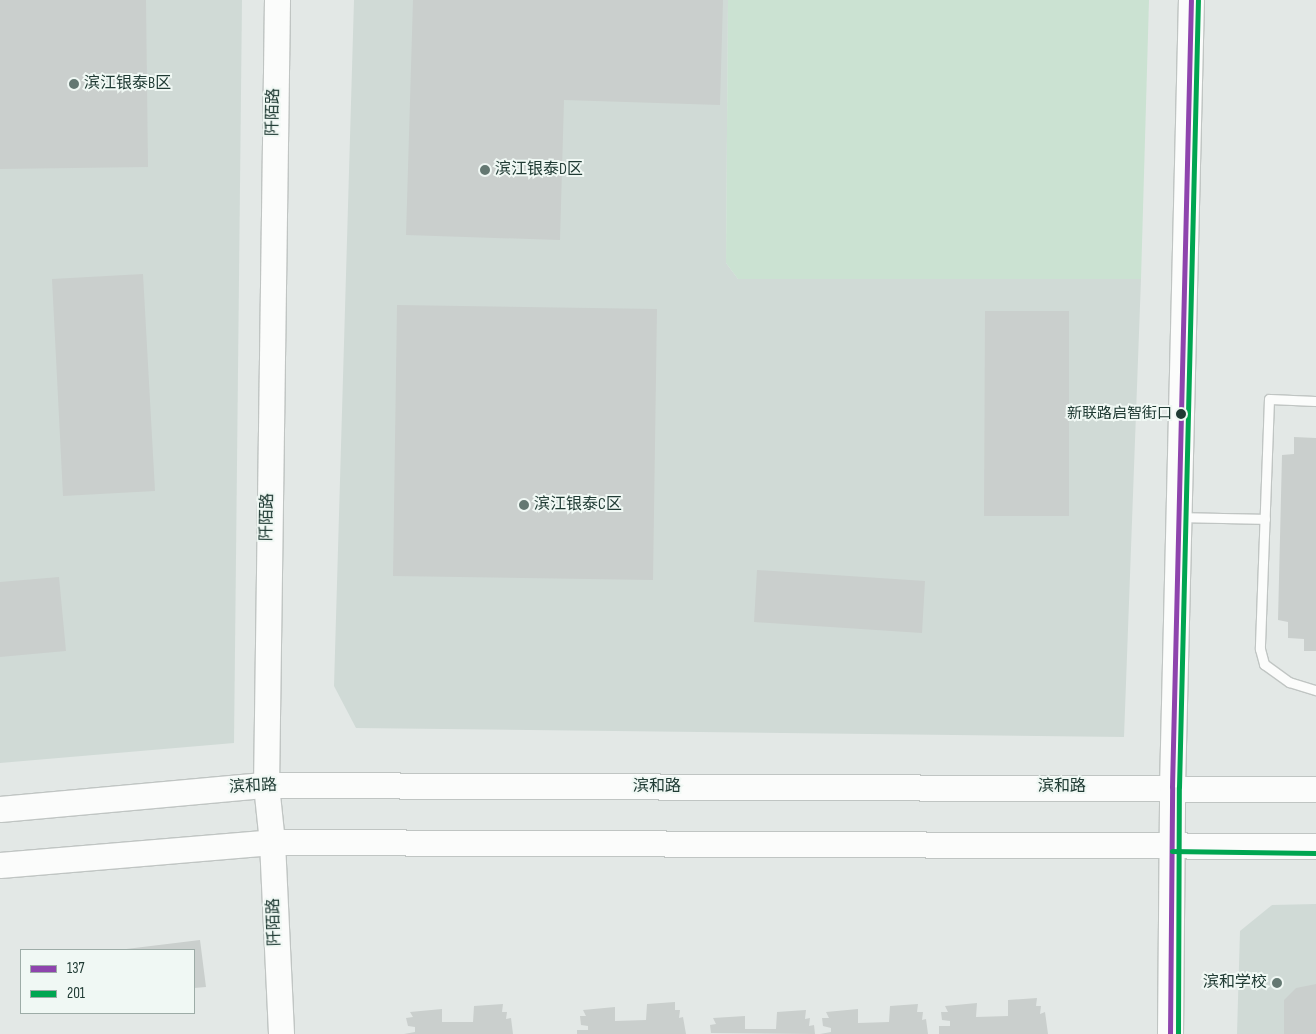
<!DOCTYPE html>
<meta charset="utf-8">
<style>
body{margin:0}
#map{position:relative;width:1316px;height:1034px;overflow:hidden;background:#e3e8e6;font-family:"Sofia Sans Condensed","Noto Sans SC",sans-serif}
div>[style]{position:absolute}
.built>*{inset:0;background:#d0dad6}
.green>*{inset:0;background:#cbe2d2}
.building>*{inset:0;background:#cacfcd}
.roads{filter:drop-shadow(1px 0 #c0c5c3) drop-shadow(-1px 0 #c0c5c3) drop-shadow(0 1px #c0c5c3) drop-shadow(0 -1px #c0c5c3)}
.lane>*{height:9px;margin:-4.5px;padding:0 4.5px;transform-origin:4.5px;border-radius:4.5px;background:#fbfcfb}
.secondary>*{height:25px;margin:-12.5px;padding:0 12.5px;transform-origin:12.5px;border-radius:12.5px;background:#fbfcfb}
.bus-1>*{height:5px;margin:-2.5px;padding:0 2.5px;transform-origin:2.5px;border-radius:2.5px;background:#8e44ad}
.bus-2>*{height:5px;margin:-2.5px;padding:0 2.5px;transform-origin:2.5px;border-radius:2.5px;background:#00a651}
.dots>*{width:14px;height:14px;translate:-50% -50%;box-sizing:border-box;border:2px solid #f0f8f4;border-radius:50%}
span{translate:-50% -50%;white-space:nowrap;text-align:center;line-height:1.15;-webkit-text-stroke:4px #f0f8f4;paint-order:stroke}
.bus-label{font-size:15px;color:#203b34}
.right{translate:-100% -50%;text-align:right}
.poi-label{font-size:16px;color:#203b34}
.left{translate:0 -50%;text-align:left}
.street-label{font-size:16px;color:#203b34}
.legend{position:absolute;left:20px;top:949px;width:175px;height:65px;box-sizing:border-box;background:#f0f8f4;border:1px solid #9daca7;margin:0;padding:6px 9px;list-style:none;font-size:15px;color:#203b34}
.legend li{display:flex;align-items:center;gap:10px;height:25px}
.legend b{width:25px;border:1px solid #9daca7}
</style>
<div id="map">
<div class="built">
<div style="clip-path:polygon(0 0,242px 0,234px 743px,0 763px)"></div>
<div style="clip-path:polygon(354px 0,728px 0,726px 263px,738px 279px,1141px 279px,1124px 737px,356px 728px,334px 686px)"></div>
<div style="clip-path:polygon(1316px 904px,1316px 1034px,1237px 1034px,1240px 931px,1272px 905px)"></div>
</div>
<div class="green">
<div style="clip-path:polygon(728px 0,1149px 0,1141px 279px,738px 279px,726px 263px)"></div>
</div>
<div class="building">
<div style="clip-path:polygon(0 0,146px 0,148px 167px,0 169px)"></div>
<div style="clip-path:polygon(413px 0,723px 0,720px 105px,564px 100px,560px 240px,406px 235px)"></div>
<div style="clip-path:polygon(143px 274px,155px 491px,63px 496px,52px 279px)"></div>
<div style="clip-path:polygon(397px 305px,657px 309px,653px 580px,393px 576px)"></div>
<div style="clip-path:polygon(985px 311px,1069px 311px,1069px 516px,984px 516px)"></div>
<div style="clip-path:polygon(1294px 437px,1316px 438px,1316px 651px,1304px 651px,1304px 639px,1288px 638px,1288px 622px,1278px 620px,1282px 455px,1294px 454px)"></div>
<div style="clip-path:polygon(757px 570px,925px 581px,922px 633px,754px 622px)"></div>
<div style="clip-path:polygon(59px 577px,66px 651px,0 657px,0 582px)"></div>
<div style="clip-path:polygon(200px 940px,206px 987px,194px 988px,194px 950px,118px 950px)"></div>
<div style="clip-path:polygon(1316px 984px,1316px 1034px,1284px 1034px,1284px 1000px,1296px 988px)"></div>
<div style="clip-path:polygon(1037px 998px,1036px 1006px,1041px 1006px,1040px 1014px,1045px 1012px,1048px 1034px,939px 1034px,939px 1026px,950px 1026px,950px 1021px,942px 1020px,941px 1012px,948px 1012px,945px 1006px,977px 1003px,976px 1017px,1008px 1016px,1008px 1000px)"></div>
<div style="clip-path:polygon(675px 1002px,675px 1010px,680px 1010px,679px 1018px,683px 1017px,686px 1034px,577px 1034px,577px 1030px,588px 1030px,588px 1026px,581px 1025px,580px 1016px,586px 1016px,583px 1010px,615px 1007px,615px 1021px,646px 1020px,647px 1004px)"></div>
<div style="clip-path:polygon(503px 1004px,502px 1012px,507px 1012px,506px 1019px,511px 1018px,513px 1034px,404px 1034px,415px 1032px,415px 1027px,408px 1026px,406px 1018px,413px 1017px,410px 1012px,442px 1009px,442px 1022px,473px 1022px,474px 1006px)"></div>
<div style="clip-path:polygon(918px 1004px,917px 1012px,923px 1012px,922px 1020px,926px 1019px,928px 1034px,820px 1034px,831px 1032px,831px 1028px,823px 1026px,822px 1018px,829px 1018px,826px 1012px,858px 1009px,858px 1023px,889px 1022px,890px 1006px)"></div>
<div style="clip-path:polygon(806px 1010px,805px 1019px,810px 1018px,809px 1026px,814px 1025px,815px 1034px,711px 1033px,710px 1025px,716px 1024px,713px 1018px,745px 1016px,745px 1029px,776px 1029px,777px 1012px)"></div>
</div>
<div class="roads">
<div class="lane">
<div style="left:1316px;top:401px;width:47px;rotate:-177.6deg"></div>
<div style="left:1269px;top:399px;width:250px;rotate:92.1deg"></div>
<div style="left:1260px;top:649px;width:16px;rotate:75deg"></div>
<div style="left:1264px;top:664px;width:31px;rotate:36deg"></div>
<div style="left:1289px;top:682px;width:28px;rotate:17deg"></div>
<div style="left:1180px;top:517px;width:85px;rotate:1.3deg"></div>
</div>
<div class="secondary">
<div style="left:277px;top:0;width:785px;rotate:90.8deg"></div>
<div style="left:266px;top:785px;width:57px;rotate:84deg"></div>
<div style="left:272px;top:842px;width:192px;rotate:87.3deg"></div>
<div style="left:0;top:809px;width:267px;rotate:-5.2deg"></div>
<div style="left:266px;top:785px;width:1050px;rotate:0.22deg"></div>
<div style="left:0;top:865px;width:273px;rotate:-4.8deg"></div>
<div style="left:272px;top:842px;width:1044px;rotate:0.22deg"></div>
<div style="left:1170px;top:1034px;width:247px;rotate:-89.5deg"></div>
<div style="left:1172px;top:787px;width:787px;rotate:-88.62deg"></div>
</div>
</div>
<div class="bus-1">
<div style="left:1170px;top:1034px;width:247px;rotate:-89.5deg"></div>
<div style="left:1172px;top:787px;width:787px;rotate:-88.62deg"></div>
</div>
<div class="bus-2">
<div style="left:1172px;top:851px;width:144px;rotate:0.8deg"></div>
<div style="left:1178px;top:1034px;width:247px;rotate:-89.8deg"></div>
<div style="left:1179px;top:787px;width:787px;rotate:-88.62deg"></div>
</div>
<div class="dots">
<div style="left:74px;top:84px;background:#647872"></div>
<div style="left:485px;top:170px;background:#647872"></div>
<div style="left:1181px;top:414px;background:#203b34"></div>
<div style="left:524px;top:505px;background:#647872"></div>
<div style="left:1277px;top:983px;background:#647872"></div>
</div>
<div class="bus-label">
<span class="right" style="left:1172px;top:414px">新联路启智街口</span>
</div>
<div class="poi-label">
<span class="left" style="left:84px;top:84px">滨江银泰B区</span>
<span class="left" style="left:495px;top:170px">滨江银泰D区</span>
<span class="left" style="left:534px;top:505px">滨江银泰C区</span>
<span class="right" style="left:1267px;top:983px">滨和学校</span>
</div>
<div class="street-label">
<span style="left:274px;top:112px;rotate:-89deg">阡陌路</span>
<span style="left:268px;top:517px;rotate:-89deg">阡陌路</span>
<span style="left:253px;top:787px;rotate:-3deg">滨和路</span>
<span style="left:657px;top:787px">滨和路</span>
<span style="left:1062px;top:787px">滨和路</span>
<span style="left:275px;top:922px;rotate:-92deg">阡陌路</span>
</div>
<ul class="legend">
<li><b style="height:6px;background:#8e44ad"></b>137</li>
<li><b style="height:6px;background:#00a651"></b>201</li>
</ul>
</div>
